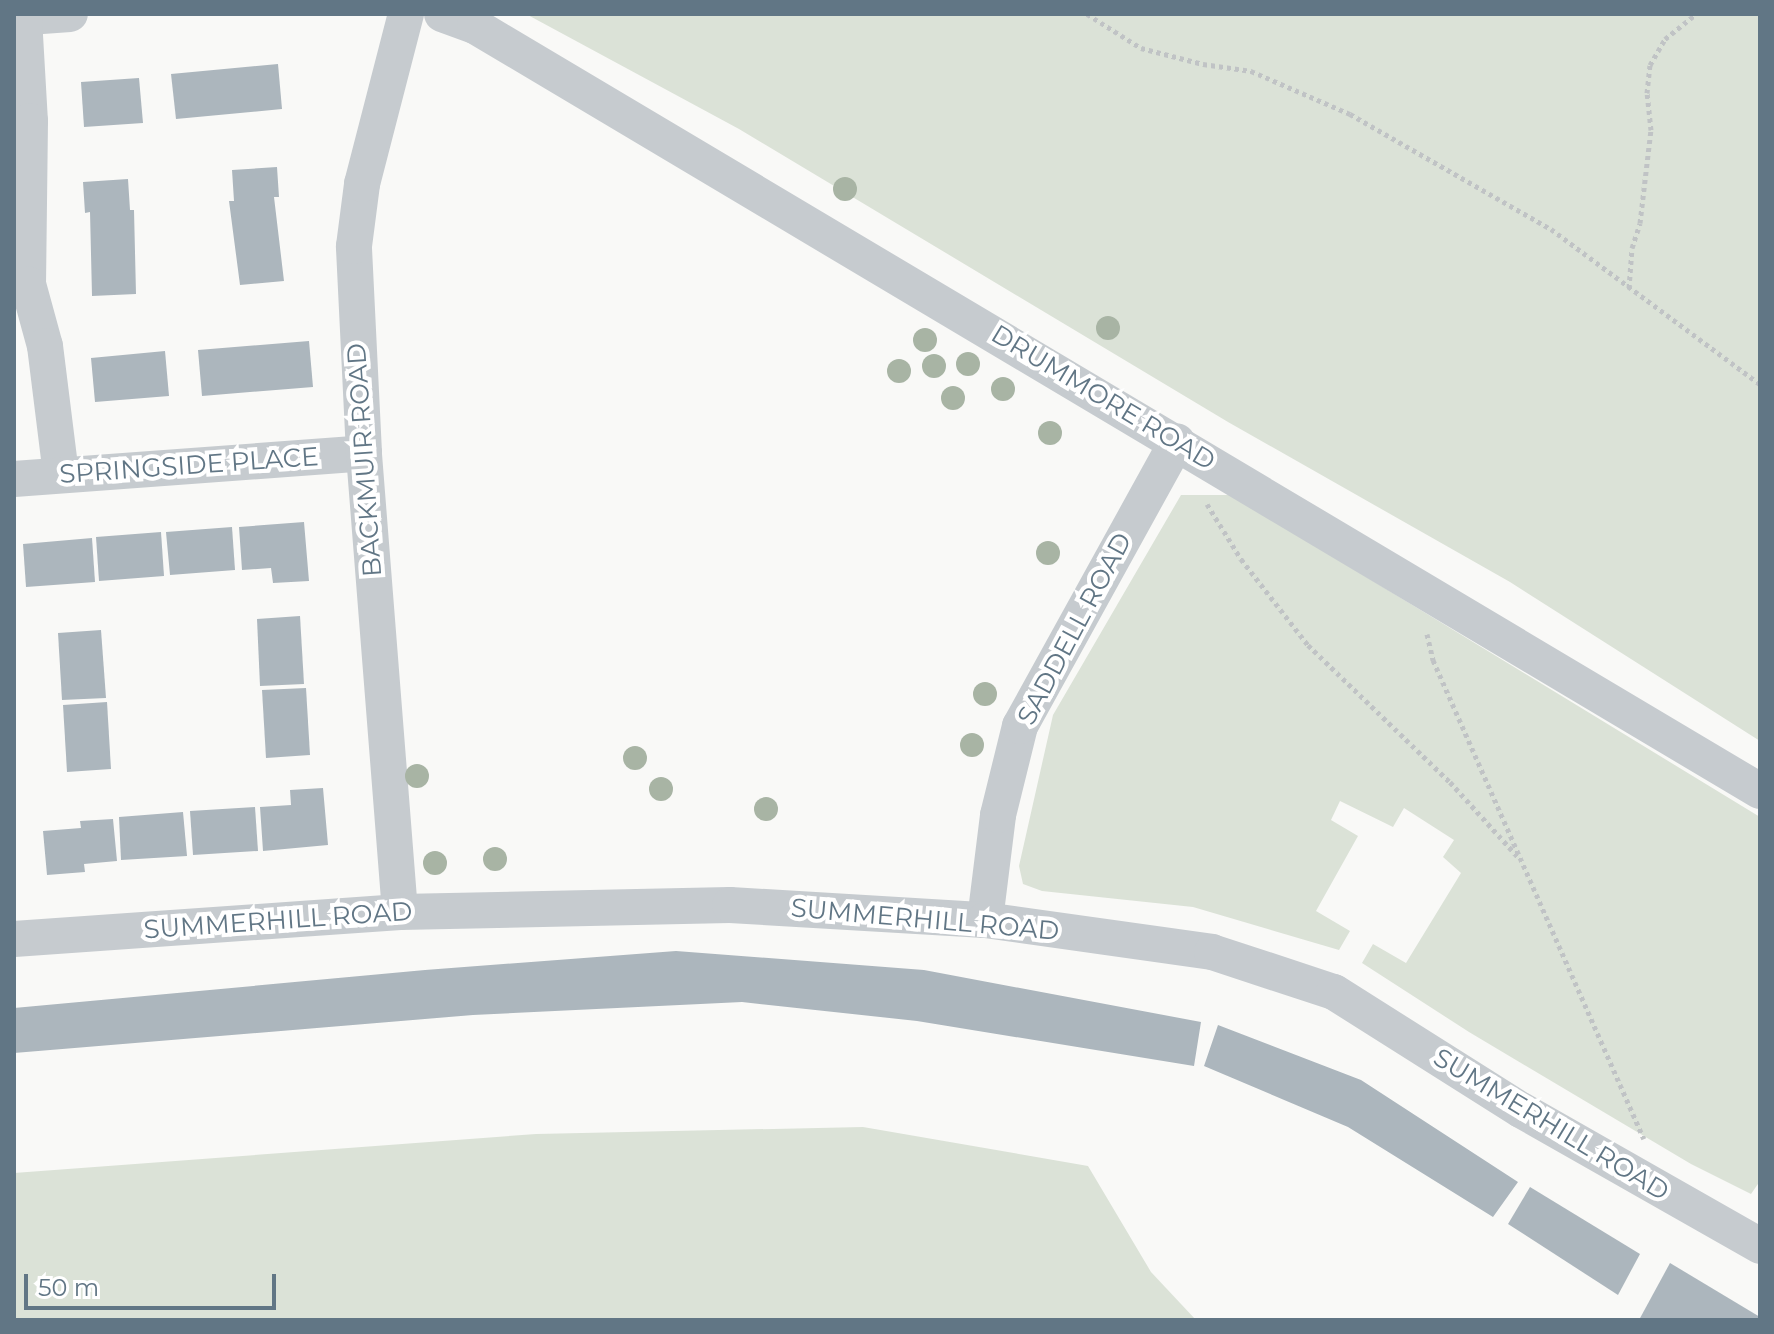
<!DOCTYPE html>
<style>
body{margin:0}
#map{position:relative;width:1774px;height:1334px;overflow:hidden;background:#f9f9f7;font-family:Montserrat,sans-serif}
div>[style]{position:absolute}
.green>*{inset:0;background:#dbe2d7}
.building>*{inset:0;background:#acb6bd}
.path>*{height:5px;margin-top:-2.5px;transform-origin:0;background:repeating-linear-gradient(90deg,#c0c3c5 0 4px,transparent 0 8px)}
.street>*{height:36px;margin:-18px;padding:0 18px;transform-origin:18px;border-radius:18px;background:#c6cbcf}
.trees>*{width:24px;height:24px;margin:-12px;border-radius:50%;background:#a8b4a4}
span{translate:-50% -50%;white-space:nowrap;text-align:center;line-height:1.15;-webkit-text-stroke:8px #fff;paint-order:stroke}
.street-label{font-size:26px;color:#617685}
.frame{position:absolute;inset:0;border:16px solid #617685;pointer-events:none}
.scale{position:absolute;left:24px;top:1274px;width:252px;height:36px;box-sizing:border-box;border:4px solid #617685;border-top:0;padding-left:10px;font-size:24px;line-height:28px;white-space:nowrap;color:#617685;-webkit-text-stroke:6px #fff;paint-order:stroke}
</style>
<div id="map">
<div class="green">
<div style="clip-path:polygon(526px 14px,1760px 14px,1760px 741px,1510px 582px,1228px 422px,739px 129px)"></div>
<div style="clip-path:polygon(1181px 495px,1232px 495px,1760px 817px,1760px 1181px,1751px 1194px,1691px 1164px,1469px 1032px,1362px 963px,1373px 944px,1406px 963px,1461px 873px,1443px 857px,1454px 840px,1404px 808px,1393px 827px,1340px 801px,1331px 820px,1358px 836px,1316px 911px,1350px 931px,1339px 950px,1193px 907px,1042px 891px,1023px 884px,1019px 866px,1053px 715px)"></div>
<div style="clip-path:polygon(863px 1127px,1088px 1166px,1151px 1272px,1196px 1320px,14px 1320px,14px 1173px,536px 1134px)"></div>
</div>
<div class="building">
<div style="clip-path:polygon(278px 64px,282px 109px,176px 119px,171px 74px)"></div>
<div style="clip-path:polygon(139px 78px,143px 123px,84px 127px,81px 82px)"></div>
<div style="clip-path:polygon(277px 167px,279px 197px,274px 197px,284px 281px,240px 285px,229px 201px,234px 201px,232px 170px)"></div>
<div style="clip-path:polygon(128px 179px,130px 210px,134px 210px,136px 294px,92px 296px,90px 212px,85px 213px,83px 182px)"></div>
<div style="clip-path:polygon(309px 341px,313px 387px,202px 396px,198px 350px)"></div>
<div style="clip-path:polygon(165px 351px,169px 396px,95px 402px,91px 358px)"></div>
<div style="clip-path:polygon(304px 522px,309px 581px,273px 583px,271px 568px,242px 570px,239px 527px)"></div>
<div style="clip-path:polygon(232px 527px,235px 570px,170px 575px,166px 532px)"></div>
<div style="clip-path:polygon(161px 532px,164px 576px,99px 581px,96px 537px)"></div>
<div style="clip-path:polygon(92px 538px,95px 582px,26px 587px,23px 544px)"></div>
<div style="clip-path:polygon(300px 616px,304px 684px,260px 686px,257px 619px)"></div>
<div style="clip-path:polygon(101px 630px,106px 698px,62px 700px,58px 633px)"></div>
<div style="clip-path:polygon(306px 688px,310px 755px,266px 758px,262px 690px)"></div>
<div style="clip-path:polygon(107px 702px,111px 769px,67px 772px,63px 705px)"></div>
<div style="clip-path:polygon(323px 788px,328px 845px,263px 851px,260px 807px,291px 805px,290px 790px)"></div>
<div style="clip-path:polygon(255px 807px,258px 851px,193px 855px,190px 811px)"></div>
<div style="clip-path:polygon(183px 812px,187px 856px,121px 860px,119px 817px)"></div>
<div style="clip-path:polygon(113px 819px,117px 861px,84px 864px,85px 872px,47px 875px,43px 831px,81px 828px,80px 821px)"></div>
<div style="clip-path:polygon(676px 951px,924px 970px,1201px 1022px,1194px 1066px,917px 1021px,742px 1002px,473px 1015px,14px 1053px,14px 1008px,425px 970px)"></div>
<div style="clip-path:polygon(1218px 1025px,1361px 1080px,1518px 1182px,1493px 1217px,1348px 1127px,1204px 1066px)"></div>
<div style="clip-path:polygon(1530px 1187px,1640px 1254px,1618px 1295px,1508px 1224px)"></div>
<div style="clip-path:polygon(1670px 1263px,1760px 1317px,1760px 1320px,1639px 1320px)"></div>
</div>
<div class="path">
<div style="left:1087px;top:14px;width:64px;rotate:32.2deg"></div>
<div style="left:1141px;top:48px;width:64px;rotate:14.5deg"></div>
<div style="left:1203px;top:64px;width:49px;rotate:8.3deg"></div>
<div style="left:1251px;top:71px;width:108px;rotate:23.5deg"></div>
<div style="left:1350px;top:114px;width:232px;rotate:29.8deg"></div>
<div style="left:1551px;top:229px;width:260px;rotate:36.6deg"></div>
<div style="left:1629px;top:288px;width:40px;rotate:-85.7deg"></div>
<div style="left:1632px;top:248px;width:26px;rotate:-72deg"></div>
<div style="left:1640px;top:223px;width:94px;rotate:-83.3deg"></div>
<div style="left:1651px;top:130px;width:37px;rotate:-96deg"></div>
<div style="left:1647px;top:93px;width:28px;rotate:-84deg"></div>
<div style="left:1650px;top:65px;width:30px;rotate:-60deg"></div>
<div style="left:1665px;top:39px;width:40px;rotate:-39deg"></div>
<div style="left:1207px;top:504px;width:65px;rotate:58.3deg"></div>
<div style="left:1241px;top:559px;width:109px;rotate:52.1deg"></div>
<div style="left:1308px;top:645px;width:197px;rotate:44deg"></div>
<div style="left:1450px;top:782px;width:103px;rotate:47.8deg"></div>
<div style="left:1427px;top:634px;width:27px;rotate:77deg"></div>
<div style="left:1433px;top:660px;width:523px;rotate:66.23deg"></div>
</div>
<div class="street">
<div style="left:442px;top:14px;width:35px;rotate:20deg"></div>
<div style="left:475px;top:26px;width:1495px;rotate:30.77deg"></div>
<div style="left:14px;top:18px;width:56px;rotate:-4.1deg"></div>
<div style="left:24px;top:18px;width:103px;rotate:86.7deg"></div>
<div style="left:30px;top:121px;width:163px;rotate:90.7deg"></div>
<div style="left:28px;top:284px;width:64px;rotate:74.7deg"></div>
<div style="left:45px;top:346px;width:130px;rotate:82.9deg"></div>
<div style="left:14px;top:479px;width:351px;rotate:-4.2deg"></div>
<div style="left:400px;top:912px;width:460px;rotate:-94.5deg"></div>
<div style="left:364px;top:453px;width:207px;rotate:-92.8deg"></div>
<div style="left:354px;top:246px;width:63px;rotate:-82.6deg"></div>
<div style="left:362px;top:184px;width:176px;rotate:-75.5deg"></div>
<div style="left:985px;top:920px;width:106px;rotate:-82.9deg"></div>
<div style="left:998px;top:815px;width:92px;rotate:-76.1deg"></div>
<div style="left:1020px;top:726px;width:325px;rotate:-61.1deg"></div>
<div style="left:14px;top:939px;width:387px;rotate:-4deg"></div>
<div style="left:400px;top:912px;width:330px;rotate:-1.2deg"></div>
<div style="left:730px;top:905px;width:255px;rotate:3.4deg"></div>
<div style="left:985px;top:920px;width:229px;rotate:8deg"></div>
<div style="left:1212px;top:952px;width:128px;rotate:18.2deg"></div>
<div style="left:1334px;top:992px;width:221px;rotate:32.3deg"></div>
<div style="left:1521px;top:1110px;width:275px;rotate:29.6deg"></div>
</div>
<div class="trees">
<div style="left:845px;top:189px"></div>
<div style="left:1108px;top:328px"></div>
<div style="left:925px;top:340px"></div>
<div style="left:968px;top:364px"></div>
<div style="left:934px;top:366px"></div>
<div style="left:899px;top:371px"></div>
<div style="left:1003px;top:389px"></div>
<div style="left:953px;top:398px"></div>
<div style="left:1050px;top:433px"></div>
<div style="left:1048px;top:553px"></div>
<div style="left:985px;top:694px"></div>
<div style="left:972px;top:745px"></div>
<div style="left:635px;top:758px"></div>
<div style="left:417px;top:776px"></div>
<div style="left:661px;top:789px"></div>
<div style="left:766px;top:809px"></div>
<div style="left:495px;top:859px"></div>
<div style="left:435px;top:863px"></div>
</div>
<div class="street-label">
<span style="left:1103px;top:398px;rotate:31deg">DRUMMORE ROAD</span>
<span style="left:365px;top:460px;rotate:-94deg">BACKMUIR ROAD</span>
<span style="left:189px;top:466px;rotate:-4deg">SPRINGSIDE PLACE</span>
<span style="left:1075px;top:629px;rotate:-62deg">SADDELL ROAD</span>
<span style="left:925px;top:920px;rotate:5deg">SUMMERHILL ROAD</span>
<span style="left:278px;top:921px;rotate:-4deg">SUMMERHILL ROAD</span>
<span style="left:1551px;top:1125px;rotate:31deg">SUMMERHILL ROAD</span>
</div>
<div class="frame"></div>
<div class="scale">50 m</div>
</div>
